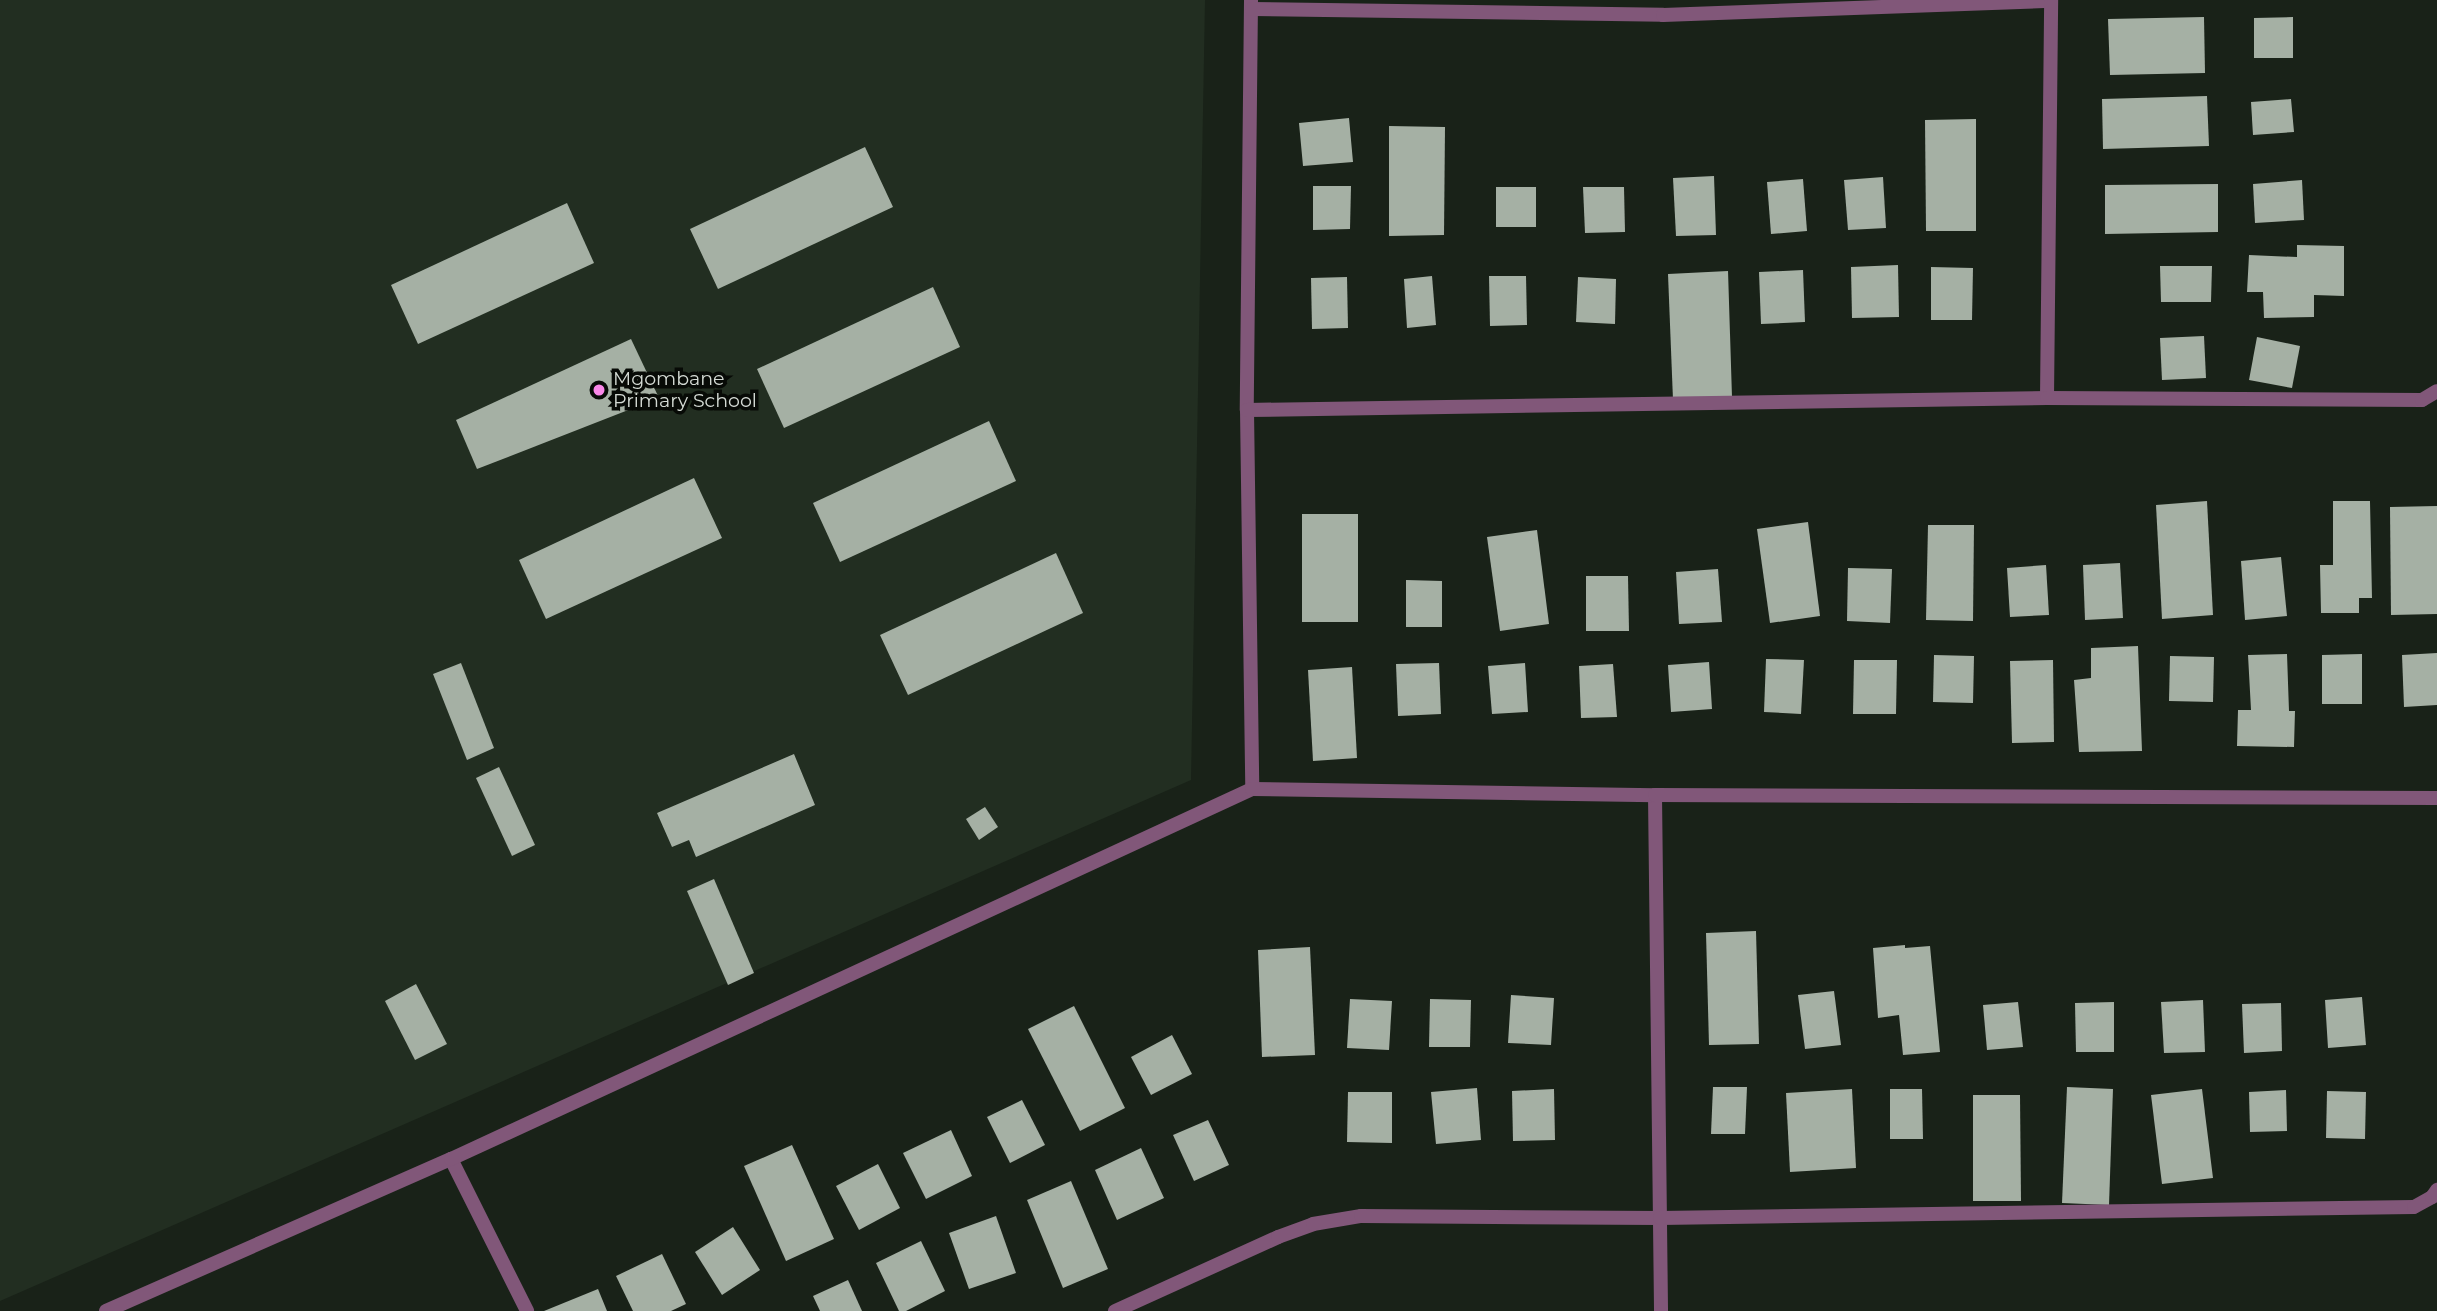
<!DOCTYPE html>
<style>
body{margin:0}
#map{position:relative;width:2437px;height:1311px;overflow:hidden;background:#192218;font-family:Montserrat,sans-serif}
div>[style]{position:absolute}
.built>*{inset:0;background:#222e21}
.building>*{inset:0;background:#a5b0a4}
.street>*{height:14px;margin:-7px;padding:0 7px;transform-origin:7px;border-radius:7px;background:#815779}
.dots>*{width:19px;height:19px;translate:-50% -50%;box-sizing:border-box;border:4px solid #070a06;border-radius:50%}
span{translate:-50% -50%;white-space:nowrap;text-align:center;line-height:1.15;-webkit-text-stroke:7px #070a06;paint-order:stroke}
.poi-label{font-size:19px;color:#d4dad4}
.left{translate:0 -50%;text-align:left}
</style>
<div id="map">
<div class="built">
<div style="clip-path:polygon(0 0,1205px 0,1191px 780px,0 1301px)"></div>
</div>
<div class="building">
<div style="clip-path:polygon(2204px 17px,2205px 73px,2110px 75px,2108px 19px)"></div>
<div style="clip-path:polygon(2293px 17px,2293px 58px,2254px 58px,2254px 18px)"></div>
<div style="clip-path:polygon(2207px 96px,2209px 146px,2103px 149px,2102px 99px)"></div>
<div style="clip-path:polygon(2291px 99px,2294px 132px,2253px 135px,2251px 102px)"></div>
<div style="clip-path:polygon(1349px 118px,1353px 162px,1303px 166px,1299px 123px)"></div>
<div style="clip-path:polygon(1976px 119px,1976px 231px,1926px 231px,1925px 120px)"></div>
<div style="clip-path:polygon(1389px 126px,1445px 127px,1444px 235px,1389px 236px)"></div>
<div style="clip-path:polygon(865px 147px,893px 207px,718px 289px,690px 229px)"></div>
<div style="clip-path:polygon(1714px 176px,1716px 235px,1676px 236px,1673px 178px)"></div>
<div style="clip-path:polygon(1883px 177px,1886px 228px,1848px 230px,1844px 180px)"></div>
<div style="clip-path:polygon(1803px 179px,1807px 231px,1771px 234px,1767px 182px)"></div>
<div style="clip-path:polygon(2302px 180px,2304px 220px,2255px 223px,2253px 184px)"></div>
<div style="clip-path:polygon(2218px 184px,2218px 232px,2105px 234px,2105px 185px)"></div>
<div style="clip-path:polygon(1313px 186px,1351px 186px,1350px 229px,1313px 230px)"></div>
<div style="clip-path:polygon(1496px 187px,1536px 187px,1536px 227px,1496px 227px)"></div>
<div style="clip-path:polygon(1583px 187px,1624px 187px,1625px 232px,1585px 233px)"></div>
<div style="clip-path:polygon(567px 203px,594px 263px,418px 344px,391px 285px)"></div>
<div style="clip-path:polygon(2297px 245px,2344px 246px,2344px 296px,2314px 295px,2314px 317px,2264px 318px,2263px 292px,2247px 292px,2249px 255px,2297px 257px)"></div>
<div style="clip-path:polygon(1898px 265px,1899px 317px,1852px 318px,1851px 267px)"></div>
<div style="clip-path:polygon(2160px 266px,2212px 266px,2211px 302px,2161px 302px)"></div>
<div style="clip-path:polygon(1931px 267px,1973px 268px,1972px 320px,1931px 320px)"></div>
<div style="clip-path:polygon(1803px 270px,1805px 322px,1761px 324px,1759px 272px)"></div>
<div style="clip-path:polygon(1728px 271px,1732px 397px,1673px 400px,1668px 274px)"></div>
<div style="clip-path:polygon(1432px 276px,1436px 325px,1407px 328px,1404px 279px)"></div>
<div style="clip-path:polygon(1489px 276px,1526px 276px,1527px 325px,1490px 326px)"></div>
<div style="clip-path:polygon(1347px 277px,1348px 328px,1312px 329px,1311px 278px)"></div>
<div style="clip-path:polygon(1578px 277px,1616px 279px,1615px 324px,1576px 322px)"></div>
<div style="clip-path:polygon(933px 287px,960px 347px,784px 428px,757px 369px)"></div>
<div style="clip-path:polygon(2204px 336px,2206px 378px,2162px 380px,2160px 338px)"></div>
<div style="clip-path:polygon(2257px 337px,2300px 346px,2292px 388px,2249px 380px)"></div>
<div style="clip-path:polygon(631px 339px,659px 398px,477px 469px,456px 420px)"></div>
<div style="clip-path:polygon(989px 421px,1016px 481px,840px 562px,813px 503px)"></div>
<div style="clip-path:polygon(694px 478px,722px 538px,546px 619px,519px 560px)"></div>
<div style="clip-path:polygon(2207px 501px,2213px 615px,2162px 619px,2156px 505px)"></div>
<div style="clip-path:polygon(2333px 501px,2370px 501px,2372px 598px,2359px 598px,2359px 613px,2321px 613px,2320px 565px,2333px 565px)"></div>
<div style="clip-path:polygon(2437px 506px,2437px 614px,2391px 615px,2390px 507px)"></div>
<div style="clip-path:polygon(1302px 514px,1358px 514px,1358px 622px,1302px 622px)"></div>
<div style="clip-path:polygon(1808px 522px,1820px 616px,1770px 623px,1757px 529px)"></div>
<div style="clip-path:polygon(1928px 525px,1974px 525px,1973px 621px,1926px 620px)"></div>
<div style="clip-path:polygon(1537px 530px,1549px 624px,1500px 631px,1487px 537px)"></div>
<div style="clip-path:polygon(1056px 553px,1083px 613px,908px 695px,880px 635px)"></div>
<div style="clip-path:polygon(2281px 557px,2287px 616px,2245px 620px,2241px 561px)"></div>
<div style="clip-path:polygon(2120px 563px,2123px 618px,2085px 620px,2083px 565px)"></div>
<div style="clip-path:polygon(2046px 565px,2049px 615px,2010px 617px,2007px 568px)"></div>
<div style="clip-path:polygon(1848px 568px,1892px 569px,1890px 623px,1847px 621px)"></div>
<div style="clip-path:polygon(1718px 569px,1722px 622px,1679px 624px,1676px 572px)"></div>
<div style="clip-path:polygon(1586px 576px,1628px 576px,1629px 631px,1586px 631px)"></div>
<div style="clip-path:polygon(1406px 580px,1442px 581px,1442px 627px,1406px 627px)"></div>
<div style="clip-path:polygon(2138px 646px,2142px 751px,2079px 752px,2074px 680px,2091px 678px,2091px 648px)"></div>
<div style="clip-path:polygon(2437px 653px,2437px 705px,2404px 707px,2402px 655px)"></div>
<div style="clip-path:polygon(2287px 654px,2289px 711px,2295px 711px,2294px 747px,2237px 746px,2238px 710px,2251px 710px,2248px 655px)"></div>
<div style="clip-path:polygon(2362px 654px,2362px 704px,2322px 704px,2322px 655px)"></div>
<div style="clip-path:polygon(1934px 655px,1974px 656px,1973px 703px,1933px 702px)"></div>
<div style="clip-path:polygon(2170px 656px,2214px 657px,2213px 702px,2169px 701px)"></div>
<div style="clip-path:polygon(1766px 659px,1804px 660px,1801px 714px,1764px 712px)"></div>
<div style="clip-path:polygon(1854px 660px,1897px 660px,1896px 714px,1853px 714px)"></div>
<div style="clip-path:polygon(2053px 660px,2054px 742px,2012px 743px,2010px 661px)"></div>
<div style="clip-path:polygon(1709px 662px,1712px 709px,1671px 712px,1668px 665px)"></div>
<div style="clip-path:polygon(461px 663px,494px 748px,467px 760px,433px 674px)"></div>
<div style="clip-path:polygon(1439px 663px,1441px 714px,1398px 716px,1396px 664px)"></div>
<div style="clip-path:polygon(1525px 663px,1528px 712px,1492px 714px,1488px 666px)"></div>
<div style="clip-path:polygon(1613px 664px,1617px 717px,1581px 718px,1579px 666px)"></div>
<div style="clip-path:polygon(1352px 667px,1357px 758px,1313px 761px,1308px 670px)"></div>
<div style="clip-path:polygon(794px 754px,815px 805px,696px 857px,689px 840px,672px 847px,657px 813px)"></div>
<div style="clip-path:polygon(499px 767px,535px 845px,512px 856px,476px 778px)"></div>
<div style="clip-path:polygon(985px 807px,998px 827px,979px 840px,966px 819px)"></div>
<div style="clip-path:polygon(714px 879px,754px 973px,728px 985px,687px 891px)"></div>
<div style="clip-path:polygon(1756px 931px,1759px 1044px,1709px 1045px,1706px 933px)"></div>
<div style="clip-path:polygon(1905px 945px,1905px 948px,1930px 946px,1940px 1052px,1903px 1055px,1899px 1015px,1878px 1018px,1873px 948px)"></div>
<div style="clip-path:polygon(1310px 947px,1315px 1055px,1262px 1057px,1258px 950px)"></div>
<div style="clip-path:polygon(416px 984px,447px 1044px,415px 1060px,385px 1001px)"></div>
<div style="clip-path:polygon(1834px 991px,1841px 1045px,1805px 1049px,1798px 995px)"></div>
<div style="clip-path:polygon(1511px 995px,1554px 998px,1551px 1045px,1508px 1043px)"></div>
<div style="clip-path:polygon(2362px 997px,2366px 1045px,2328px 1048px,2325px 1000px)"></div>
<div style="clip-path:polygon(1350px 999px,1392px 1001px,1389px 1050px,1347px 1048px)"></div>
<div style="clip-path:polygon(1430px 999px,1471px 1000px,1470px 1047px,1429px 1047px)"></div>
<div style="clip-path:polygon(2203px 1000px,2205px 1052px,2164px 1053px,2161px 1002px)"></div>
<div style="clip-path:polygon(2018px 1002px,2023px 1047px,1987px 1050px,1983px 1005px)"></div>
<div style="clip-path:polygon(2114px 1002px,2114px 1052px,2076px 1052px,2075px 1003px)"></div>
<div style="clip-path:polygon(2281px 1003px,2282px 1051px,2244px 1053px,2242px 1004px)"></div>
<div style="clip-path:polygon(1074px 1006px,1125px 1108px,1080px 1131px,1028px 1029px)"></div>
<div style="clip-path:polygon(1172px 1035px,1192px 1074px,1151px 1095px,1131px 1057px)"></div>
<div style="clip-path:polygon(1713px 1087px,1747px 1087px,1745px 1134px,1711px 1134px)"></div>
<div style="clip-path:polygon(2067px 1087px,2113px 1089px,2109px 1205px,2062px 1203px)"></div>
<div style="clip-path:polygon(1477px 1088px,1481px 1140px,1436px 1144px,1431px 1092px)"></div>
<div style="clip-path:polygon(1554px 1089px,1555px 1140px,1513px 1141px,1512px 1091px)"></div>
<div style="clip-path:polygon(1852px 1089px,1856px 1168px,1790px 1172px,1786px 1093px)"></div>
<div style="clip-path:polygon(1890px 1089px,1922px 1089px,1923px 1139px,1890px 1139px)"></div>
<div style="clip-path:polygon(2202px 1089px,2213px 1178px,2162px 1184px,2151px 1095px)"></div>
<div style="clip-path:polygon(2286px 1090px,2287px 1131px,2250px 1132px,2249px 1092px)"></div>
<div style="clip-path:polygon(2327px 1091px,2366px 1092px,2365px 1139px,2326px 1138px)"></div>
<div style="clip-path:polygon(1348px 1092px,1392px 1092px,1392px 1143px,1347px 1142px)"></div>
<div style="clip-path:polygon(1973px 1095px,2020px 1095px,2021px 1201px,1973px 1201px)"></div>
<div style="clip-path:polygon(1022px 1100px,1045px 1145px,1010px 1163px,987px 1117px)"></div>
<div style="clip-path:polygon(1208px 1120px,1229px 1165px,1194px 1181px,1173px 1135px)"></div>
<div style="clip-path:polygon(951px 1130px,972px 1176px,926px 1199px,903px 1153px)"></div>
<div style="clip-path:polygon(792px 1145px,834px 1239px,786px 1261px,744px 1166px)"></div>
<div style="clip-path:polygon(1141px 1148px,1164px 1198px,1117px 1220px,1095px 1170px)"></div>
<div style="clip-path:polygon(878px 1164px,900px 1208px,859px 1230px,836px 1186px)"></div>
<div style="clip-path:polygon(1071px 1181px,1108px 1269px,1063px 1288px,1027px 1200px)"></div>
<div style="clip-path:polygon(996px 1216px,1016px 1273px,969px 1289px,949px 1233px)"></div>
<div style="clip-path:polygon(733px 1227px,760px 1270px,722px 1295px,695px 1252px)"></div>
<div style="clip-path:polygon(921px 1241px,945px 1291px,906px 1311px,899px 1311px,876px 1263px)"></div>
<div style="clip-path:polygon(662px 1254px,686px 1304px,671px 1311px,633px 1311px,616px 1276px)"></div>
<div style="clip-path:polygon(848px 1280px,862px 1311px,820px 1311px,813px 1296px)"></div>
<div style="clip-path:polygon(598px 1289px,607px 1311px,544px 1311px)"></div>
</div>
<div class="street">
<div style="left:1251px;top:1px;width:409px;rotate:90.6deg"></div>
<div style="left:1247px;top:410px;width:379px;rotate:89.2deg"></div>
<div style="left:1252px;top:9px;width:411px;rotate:0.8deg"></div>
<div style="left:1663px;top:15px;width:388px;rotate:-2.1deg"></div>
<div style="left:2047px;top:398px;width:398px;rotate:-89.4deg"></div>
<div style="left:1247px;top:410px;width:800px;rotate:-0.86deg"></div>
<div style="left:2047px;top:398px;width:375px;rotate:0.3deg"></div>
<div style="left:2422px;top:400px;width:17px;rotate:-31deg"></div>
<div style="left:1655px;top:795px;width:516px;rotate:89.33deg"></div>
<div style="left:451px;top:1159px;width:170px;rotate:63.4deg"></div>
<div style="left:106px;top:1311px;width:377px;rotate:-23.8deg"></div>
<div style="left:451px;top:1159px;width:882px;rotate:-24.79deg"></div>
<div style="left:1252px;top:789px;width:403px;rotate:0.9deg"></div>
<div style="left:1655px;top:795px;width:782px;rotate:0.22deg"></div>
<div style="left:1115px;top:1311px;width:179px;rotate:-24.4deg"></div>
<div style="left:1278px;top:1237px;width:37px;rotate:-20deg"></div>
<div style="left:1313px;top:1224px;width:49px;rotate:-9.5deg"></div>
<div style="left:1361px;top:1216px;width:299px;rotate:0.4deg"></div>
<div style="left:1660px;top:1218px;width:754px;rotate:-0.84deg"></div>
<div style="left:2414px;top:1207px;width:21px;rotate:-29deg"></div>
<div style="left:2432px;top:1197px;width:9px;rotate:-54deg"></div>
</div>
<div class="dots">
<div style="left:599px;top:390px;background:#f987e8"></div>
</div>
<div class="poi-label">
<span class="left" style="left:613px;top:390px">Mgombane<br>Primary School</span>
</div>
</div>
